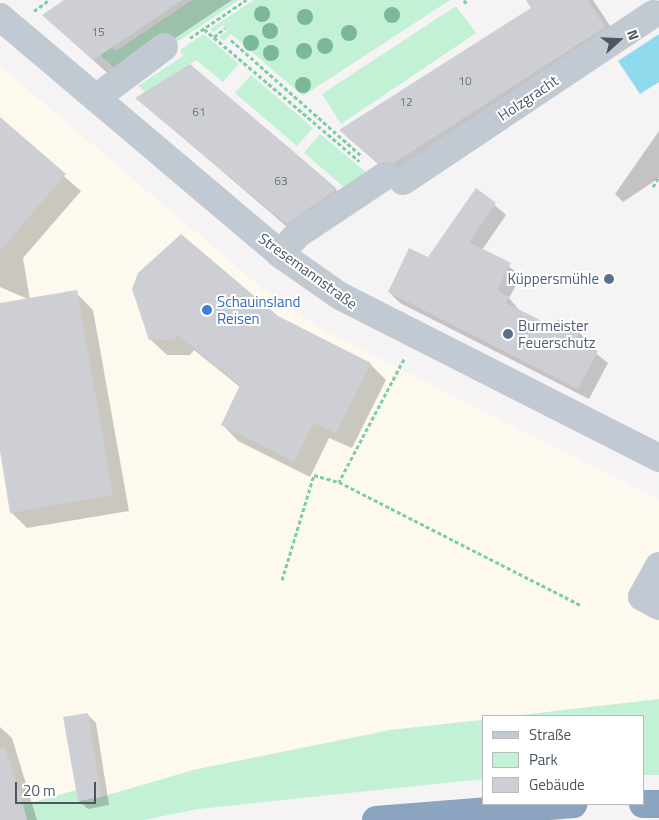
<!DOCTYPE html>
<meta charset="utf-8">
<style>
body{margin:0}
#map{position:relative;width:659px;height:820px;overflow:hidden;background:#f5f3f3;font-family:"Titillium Web",sans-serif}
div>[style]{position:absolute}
.commercial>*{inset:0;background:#fdf9ef}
.green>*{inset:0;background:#c3f1d5}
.water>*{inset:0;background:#90daee}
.shadow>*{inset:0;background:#0003}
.building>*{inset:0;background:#cdcfd5}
.path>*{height:3px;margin-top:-1.5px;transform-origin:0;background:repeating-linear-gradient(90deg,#7ad0a6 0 4px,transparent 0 6.5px)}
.minor>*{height:28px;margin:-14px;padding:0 14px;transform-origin:14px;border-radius:14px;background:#c1cad2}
.highway>*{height:28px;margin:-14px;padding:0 14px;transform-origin:14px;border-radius:14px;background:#8ba5c1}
.trees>*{width:16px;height:16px;margin:-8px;border-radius:50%;background:#7bb799}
.dots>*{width:14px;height:14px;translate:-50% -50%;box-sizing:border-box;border:2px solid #fff;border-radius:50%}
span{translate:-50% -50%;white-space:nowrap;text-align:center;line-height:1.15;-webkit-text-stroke:4px #fff;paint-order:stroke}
.number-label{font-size:12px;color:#6b747e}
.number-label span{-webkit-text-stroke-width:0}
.street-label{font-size:15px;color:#4a5661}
.service-label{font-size:15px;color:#4e5e75}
.right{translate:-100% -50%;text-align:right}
.left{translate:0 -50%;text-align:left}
.shop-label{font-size:15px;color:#366cbe}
.legend{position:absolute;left:482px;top:715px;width:162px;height:90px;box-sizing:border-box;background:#fff;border:1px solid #b7bbc0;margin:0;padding:6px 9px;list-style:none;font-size:15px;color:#4a5661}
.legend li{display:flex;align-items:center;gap:10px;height:25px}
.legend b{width:25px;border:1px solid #b7bbc0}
.north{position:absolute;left:594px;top:15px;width:50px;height:50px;-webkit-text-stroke:4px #fff;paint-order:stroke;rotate:70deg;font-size:14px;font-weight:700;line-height:20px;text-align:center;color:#4a5661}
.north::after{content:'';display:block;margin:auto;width:18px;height:22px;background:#4a5661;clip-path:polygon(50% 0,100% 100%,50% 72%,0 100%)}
.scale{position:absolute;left:15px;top:782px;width:81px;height:22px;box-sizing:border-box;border:2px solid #4a5661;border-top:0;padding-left:6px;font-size:15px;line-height:18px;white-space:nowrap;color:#4a5661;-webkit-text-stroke:4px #fff;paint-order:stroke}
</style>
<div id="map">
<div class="commercial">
<div style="clip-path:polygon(0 66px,263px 289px,323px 330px,659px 500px,659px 699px,390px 730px,78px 801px,76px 791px,23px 806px,27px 820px,0 820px)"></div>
</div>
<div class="green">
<div style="clip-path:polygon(192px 0,239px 0,174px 44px,166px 33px,115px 68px,100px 55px,112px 47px,116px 51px)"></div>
<div style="clip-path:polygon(254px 0,450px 0,303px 96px,231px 34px,224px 41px,219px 37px,227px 31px,223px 25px,214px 32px,210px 29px)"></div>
<div style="clip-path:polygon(456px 6px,476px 33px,341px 124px,322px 94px)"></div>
<div style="clip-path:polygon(204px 34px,239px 64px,223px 82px,196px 60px,145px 92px,138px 86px,183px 56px,180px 50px)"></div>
<div style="clip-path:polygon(251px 75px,313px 128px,297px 146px,235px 93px)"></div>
<div style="clip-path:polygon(320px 134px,366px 172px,344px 187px,304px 153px)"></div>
<div style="clip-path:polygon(659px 699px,659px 775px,643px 775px,643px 716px,513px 716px)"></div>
<div style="clip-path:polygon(483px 720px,483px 779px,198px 809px,143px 820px,27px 820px,23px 805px,76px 790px,78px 801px,101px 797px,193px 770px,390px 730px)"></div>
</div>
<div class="water">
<div style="clip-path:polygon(659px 34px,659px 82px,640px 94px,618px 61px)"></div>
</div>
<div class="shadow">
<div style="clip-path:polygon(67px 0,232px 0,114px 79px,44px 16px)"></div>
<div style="clip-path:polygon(527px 0,593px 0,624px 47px,398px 182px,341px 130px,533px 8px)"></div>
<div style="clip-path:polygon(190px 66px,336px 190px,356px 210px,307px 244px,137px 98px)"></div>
<div style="clip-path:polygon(0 121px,81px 191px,23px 258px,30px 300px,0 287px)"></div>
<div style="clip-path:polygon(659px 131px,659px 178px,623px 202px,615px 194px)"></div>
<div style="clip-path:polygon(477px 190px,506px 215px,482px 250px,522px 275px,509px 298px,519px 310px,555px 329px,579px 332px,590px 343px,588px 347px,608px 363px,589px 399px,400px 303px,389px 292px,428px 259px)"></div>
<div style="clip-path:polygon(77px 294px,93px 310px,129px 511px,27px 528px,11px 512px,0 443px,0 305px)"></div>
<div style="clip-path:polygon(277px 317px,370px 364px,386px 380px,352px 448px,329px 438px,310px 477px,238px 441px,223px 425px,240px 387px,194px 350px,190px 355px,167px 355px,150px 339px)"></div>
<div style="clip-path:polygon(87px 714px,96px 723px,109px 805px,88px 809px,79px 801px)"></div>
<div style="clip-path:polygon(0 727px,12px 738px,37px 820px,0 820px)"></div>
</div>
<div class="building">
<div style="clip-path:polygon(64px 0,182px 0,93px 60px,42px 15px)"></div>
<div style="clip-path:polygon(526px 0,588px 0,605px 27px,394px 163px,377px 163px,339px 130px,531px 8px)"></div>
<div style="clip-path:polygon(190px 64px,300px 157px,337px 189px,286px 224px,135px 98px)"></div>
<div style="clip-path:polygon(0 117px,66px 174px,0 251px)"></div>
<div style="clip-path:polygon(476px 188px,496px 203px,469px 242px,511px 263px,497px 290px,509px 297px,506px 303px,554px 327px,558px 319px,580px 331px,576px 339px,598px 351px,578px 389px,388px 292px,409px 248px,428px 257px)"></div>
<div style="clip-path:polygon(181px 234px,278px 316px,371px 363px,336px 433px,313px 423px,294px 462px,221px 425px,240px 385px,178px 335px,174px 340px,149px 340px,132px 289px,138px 273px)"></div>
<div style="clip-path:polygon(77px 290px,113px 495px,10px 513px,0 451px,0 303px)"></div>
<div style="clip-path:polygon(88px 713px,101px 797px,78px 801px,63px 717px)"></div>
<div style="clip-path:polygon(5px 748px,23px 805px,27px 820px,0 820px,0 749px)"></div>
</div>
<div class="path">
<div style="left:464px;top:0;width:4px;rotate:56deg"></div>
<div style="left:34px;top:11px;width:19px;rotate:-36deg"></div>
<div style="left:204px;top:29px;width:204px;rotate:40.4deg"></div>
<div style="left:214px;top:37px;width:14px;rotate:-39deg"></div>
<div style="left:190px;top:38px;width:68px;rotate:-34.2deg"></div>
<div style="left:231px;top:40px;width:176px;rotate:41.6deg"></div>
<div style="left:653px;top:187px;width:13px;rotate:-61deg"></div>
<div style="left:404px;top:359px;width:139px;rotate:117.9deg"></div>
<div style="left:339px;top:482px;width:273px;rotate:27deg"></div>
<div style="left:282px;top:580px;width:110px;rotate:-73.1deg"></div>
<div style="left:314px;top:475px;width:26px;rotate:16deg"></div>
</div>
<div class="minor">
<div style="left:0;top:17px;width:367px;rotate:40.2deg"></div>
<div style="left:280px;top:254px;width:73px;rotate:35deg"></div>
<div style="left:340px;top:296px;width:358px;rotate:26.9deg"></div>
<div style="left:96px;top:98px;width:85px;rotate:-36.9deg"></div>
<div style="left:403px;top:181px;width:301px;rotate:-33.7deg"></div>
<div style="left:280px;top:254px;width:27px;rotate:-48deg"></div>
<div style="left:298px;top:234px;width:105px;rotate:-33.7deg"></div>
<div style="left:659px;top:566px;width:35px;rotate:119deg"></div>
<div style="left:642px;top:597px;width:19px;rotate:28deg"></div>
</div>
<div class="highway">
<div style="left:643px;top:804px;width:16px"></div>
<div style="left:376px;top:820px;width:198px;rotate:-4.6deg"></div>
</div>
<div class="trees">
<div style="left:262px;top:14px"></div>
<div style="left:392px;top:15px"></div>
<div style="left:305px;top:17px"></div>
<div style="left:270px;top:31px"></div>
<div style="left:349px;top:33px"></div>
<div style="left:251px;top:43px"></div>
<div style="left:325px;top:46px"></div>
<div style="left:304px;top:51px"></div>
<div style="left:271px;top:53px"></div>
<div style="left:303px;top:85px"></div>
</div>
<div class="dots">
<div style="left:609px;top:279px;background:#5c6f8a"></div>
<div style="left:207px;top:310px;background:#3f7fe0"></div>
<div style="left:508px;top:334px;background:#5c6f8a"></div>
</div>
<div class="number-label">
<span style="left:98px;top:32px">15</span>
<span style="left:465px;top:81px">10</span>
<span style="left:406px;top:102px">12</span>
<span style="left:199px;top:112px">61</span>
<span style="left:281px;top:181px">63</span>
</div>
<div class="street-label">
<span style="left:528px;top:98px;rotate:-34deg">Holzgracht</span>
<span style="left:308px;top:271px;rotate:36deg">Stresemannstraße</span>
</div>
<div class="service-label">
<span class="right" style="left:599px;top:279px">Küppersmühle</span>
<span class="left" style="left:518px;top:334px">Burmeister<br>Feuerschutz</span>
</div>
<div class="shop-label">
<span class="left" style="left:217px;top:310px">Schauinsland<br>Reisen</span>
</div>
<ul class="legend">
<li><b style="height:6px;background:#c1cad2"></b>Straße</li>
<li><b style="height:14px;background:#c3f1d5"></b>Park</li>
<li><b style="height:14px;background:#cdcfd5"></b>Gebäude</li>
</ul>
<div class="north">N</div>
<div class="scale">20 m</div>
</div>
